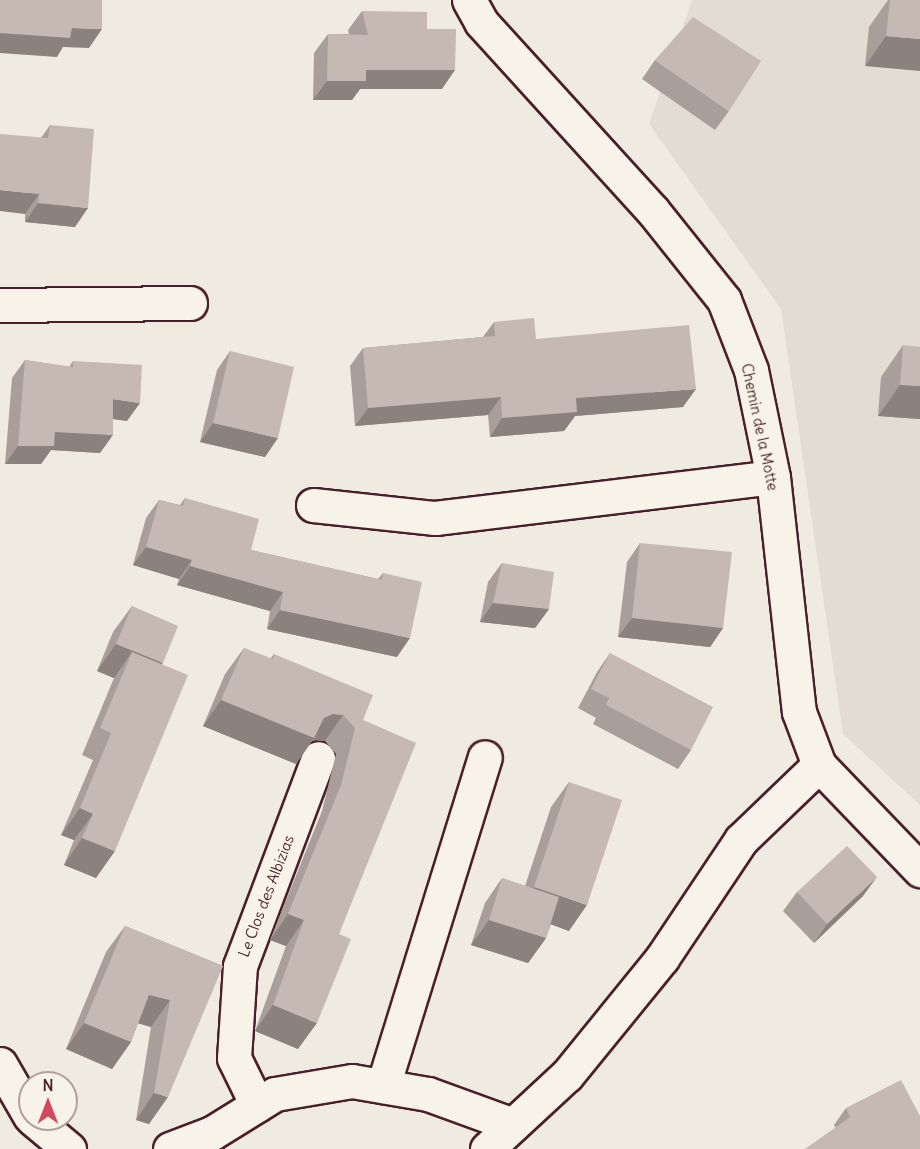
<!DOCTYPE html>
<style>
body{margin:0}
#map{position:relative;width:920px;height:1149px;overflow:hidden;background:#f0ebe0;font-family:Delius,sans-serif}
div>[style]{position:absolute}
.built>*{inset:0;background:#e3dcd2}
.roads{filter:drop-shadow(2px 0 #4a1f2b) drop-shadow(-2px 0 #4a1f2b) drop-shadow(0 2px #4a1f2b) drop-shadow(0 -2px #4a1f2b)}
.minor>*{height:33px;margin:-16.5px;padding:0 16.5px;transform-origin:16.5px;border-radius:16.5px;background:#f7f3e8}
.wall>*{inset:0;background:#aa9e9a}
.shaded-wall>*{inset:0;background:#8b817d}
.building>*{inset:0;background:#c6b8b3}
span{translate:-50% -50%;white-space:nowrap;text-align:center;line-height:1.15;-webkit-text-stroke:6px #f7f3e8;paint-order:stroke}
.street-label{font-size:15px;color:#4a1f2b}
.north{position:absolute;left:18px;top:1071px;width:60px;height:60px;box-sizing:border-box;background:#f7f3e8;border:2px solid #b29e9c;border-radius:50%;rotate:0deg;font-size:16px;font-weight:700;line-height:24px;text-align:center;color:#4a1f2b}
.north::after{content:'';display:block;margin:auto;width:21px;height:27px;background:#d1495b;clip-path:polygon(50% 0,100% 100%,50% 72%,0 100%)}
</style>
<div id="map">
<div class="built">
<div style="clip-path:polygon(692px 0,920px 0,920px 805px,843px 734px,781px 309px,649px 124px)"></div>
</div>
<div class="roads">
<div class="minor">
<div style="left:469px;top:0;width:25px;rotate:61deg"></div>
<div style="left:481px;top:22px;width:256px;rotate:47.7deg"></div>
<div style="left:653px;top:211px;width:114px;rotate:51.4deg"></div>
<div style="left:724px;top:300px;width:75px;rotate:68.9deg"></div>
<div style="left:751px;top:370px;width:109px;rotate:78.4deg"></div>
<div style="left:773px;top:477px;width:236px;rotate:83.7deg"></div>
<div style="left:799px;top:712px;width:57px;rotate:69.3deg"></div>
<div style="left:819px;top:765px;width:146px;rotate:46.1deg"></div>
<div style="left:0;top:305px;width:190px;rotate:-0.6deg"></div>
<div style="left:313px;top:505px;width:123px;rotate:6.1deg"></div>
<div style="left:435px;top:518px;width:340px;rotate:-6.9deg"></div>
<div style="left:0;top:1064px;width:60px;rotate:60deg"></div>
<div style="left:383px;top:1086px;width:344px;rotate:-72.8deg"></div>
<div style="left:257px;top:1105px;width:52px;rotate:-116.1deg"></div>
<div style="left:234px;top:1058px;width:92px;rotate:-86.3deg"></div>
<div style="left:240px;top:966px;width:222px;rotate:-69.4deg"></div>
<div style="left:33px;top:1119px;width:47px;rotate:39.8deg"></div>
<div style="left:170px;top:1149px;width:45px;rotate:-20.9deg"></div>
<div style="left:212px;top:1133px;width:74px;rotate:-31.8deg"></div>
<div style="left:275px;top:1094px;width:78px;rotate:-9.6deg"></div>
<div style="left:352px;top:1081px;width:77px;rotate:9.7deg"></div>
<div style="left:428px;top:1094px;width:90px;rotate:20deg"></div>
<div style="left:487px;top:1149px;width:109px;rotate:-42.8deg"></div>
<div style="left:567px;top:1075px;width:151px;rotate:-50.9deg"></div>
<div style="left:662px;top:958px;width:142px;rotate:-56.2deg"></div>
<div style="left:741px;top:840px;width:108px;rotate:-43.9deg"></div>
</div>
</div>
<div class="wall">
<div style="clip-path:polygon(888px 0,920px 0,865px 66px,869px 27px)"></div>
<div style="clip-path:polygon(362px 11px,427px 29px,442px 89px,360px 89px,352px 100px,313px 100px,314px 53px,328px 34px,349px 34px,348px 30px)"></div>
<div style="clip-path:polygon(655px 60px,729px 111px,715px 130px,642px 79px)"></div>
<div style="clip-path:polygon(50px 125px,75px 227px,25px 222px,25px 214px,41px 138px)"></div>
<div style="clip-path:polygon(494px 322px,536px 339px,683px 407px,575px 416px,564px 431px,490px 437px,488px 415px,355px 426px,350px 366px,363px 348px,483px 337px)"></div>
<div style="clip-path:polygon(903px 345px,920px 419px,878px 416px,881px 377px)"></div>
<div style="clip-path:polygon(230px 351px,265px 457px,200px 442px,217px 370px)"></div>
<div style="clip-path:polygon(25px 360px,69px 367px,73px 361px,127px 421px,113px 419px,100px 453px,51px 450px,41px 464px,5px 464px,12px 378px)"></div>
<div style="clip-path:polygon(185px 498px,251px 550px,378px 579px,383px 573px,397px 657px,267px 629px,270px 611px,177px 585px,179px 579px,133px 565px,146px 518px,159px 500px,180px 505px)"></div>
<div style="clip-path:polygon(640px 543px,723px 628px,710px 647px,618px 637px,627px 562px)"></div>
<div style="clip-path:polygon(502px 563px,549px 609px,535px 628px,480px 622px,488px 582px)"></div>
<div style="clip-path:polygon(132px 606px,162px 664px,96px 878px,64px 865px,74px 840px,61px 835px,93px 760px,82px 755px,114px 678px,97px 671px,113px 632px)"></div>
<div style="clip-path:polygon(244px 648px,270px 659px,274px 654px,363px 720px,339px 934px,298px 1049px,255px 1031px,286px 946px,270px 940px,322px 811px,336px 754px,325px 741px,314px 740px,312px 741px,296px 764px,203px 726px,225px 674px)"></div>
<div style="clip-path:polygon(610px 653px,691px 750px,678px 769px,593px 724px,596px 718px,578px 708px,597px 672px)"></div>
<div style="clip-path:polygon(569px 782px,569px 931px,551px 924px,546px 938px,528px 963px,471px 945px,485px 903px,502px 878px,525px 886px,551px 807px)"></div>
<div style="clip-path:polygon(797px 892px,863px 896px,814px 943px,783px 911px)"></div>
<div style="clip-path:polygon(125px 926px,223px 966px,149px 1124px,136px 1120px,151px 1027px,138px 1023px,131px 1042px,112px 1069px,66px 1049px,106px 952px)"></div>
<div style="clip-path:polygon(846px 1108px,920px 1116px,835px 1127px,834px 1125px)"></div>
</div>
<div class="shaded-wall">
<div style="clip-path:polygon(72px 28px,102px 29px,89px 48px,63px 47px,57px 57px,0 53px,0 33px)"></div>
<div style="clip-path:polygon(886px 36px,920px 39px,920px 71px,865px 66px)"></div>
<div style="clip-path:polygon(366px 70px,455px 70px,442px 89px,360px 89px,352px 100px,313px 100px,327px 81px)"></div>
<div style="clip-path:polygon(0 190px,39px 194px,25px 214px,0 211px)"></div>
<div style="clip-path:polygon(38px 203px,88px 208px,75px 227px,25px 222px)"></div>
<div style="clip-path:polygon(900px 385px,920px 386px,920px 419px,878px 416px)"></div>
<div style="clip-path:polygon(696px 389px,683px 407px,575px 416px,564px 431px,490px 437px,502px 418px,576px 398px)"></div>
<div style="clip-path:polygon(501px 397px,488px 415px,355px 426px,368px 408px)"></div>
<div style="clip-path:polygon(113px 399px,140px 403px,127px 421px,100px 417px)"></div>
<div style="clip-path:polygon(213px 423px,278px 438px,265px 457px,200px 442px)"></div>
<div style="clip-path:polygon(55px 432px,113px 435px,100px 453px,51px 450px,41px 464px,5px 464px,18px 446px)"></div>
<div style="clip-path:polygon(146px 547px,192px 560px,179px 579px,133px 565px)"></div>
<div style="clip-path:polygon(190px 566px,283px 592px,270px 611px,177px 585px)"></div>
<div style="clip-path:polygon(493px 603px,549px 609px,535px 628px,480px 622px)"></div>
<div style="clip-path:polygon(280px 610px,410px 638px,397px 657px,267px 629px)"></div>
<div style="clip-path:polygon(632px 618px,723px 628px,710px 647px,618px 637px)"></div>
<div style="clip-path:polygon(116px 644px,163px 663px,144px 690px,132px 652px,114px 678px,97px 671px)"></div>
<div style="clip-path:polygon(221px 700px,333px 714px,343px 715px,325px 741px,314px 740px,312px 741px,296px 764px,203px 726px)"></div>
<div style="clip-path:polygon(80px 808px,93px 814px,74px 840px,61px 835px)"></div>
<div style="clip-path:polygon(82px 838px,115px 851px,96px 878px,64px 865px)"></div>
<div style="clip-path:polygon(877px 877px,863px 896px,814px 943px,827px 924px)"></div>
<div style="clip-path:polygon(534px 887px,587px 905px,569px 931px,517px 912px)"></div>
<div style="clip-path:polygon(288px 914px,304px 920px,286px 946px,270px 940px)"></div>
<div style="clip-path:polygon(489px 920px,546px 938px,528px 963px,471px 945px)"></div>
<div style="clip-path:polygon(149px 995px,170px 1000px,151px 1027px,130px 1021px)"></div>
<div style="clip-path:polygon(273px 1005px,317px 1023px,298px 1049px,255px 1031px)"></div>
<div style="clip-path:polygon(84px 1023px,131px 1042px,112px 1069px,66px 1049px)"></div>
<div style="clip-path:polygon(154px 1093px,168px 1097px,149px 1124px,136px 1120px)"></div>
</div>
<div class="building">
<div style="clip-path:polygon(0 0,102px 0,102px 29px,72px 28px,70px 38px,0 33px)"></div>
<div style="clip-path:polygon(890px 0,920px 0,920px 39px,886px 36px)"></div>
<div style="clip-path:polygon(362px 11px,427px 12px,427px 29px,456px 29px,455px 70px,366px 70px,366px 81px,327px 81px,328px 34px,368px 35px)"></div>
<div style="clip-path:polygon(693px 17px,761px 61px,729px 111px,655px 60px)"></div>
<div style="clip-path:polygon(50px 125px,94px 129px,88px 208px,38px 203px,39px 194px,0 190px,0 134px,48px 138px)"></div>
<div style="clip-path:polygon(534px 318px,536px 339px,689px 325px,696px 389px,576px 398px,577px 412px,502px 418px,501px 397px,368px 408px,363px 348px,495px 336px,494px 322px)"></div>
<div style="clip-path:polygon(903px 345px,920px 347px,920px 386px,900px 385px)"></div>
<div style="clip-path:polygon(230px 351px,294px 367px,278px 438px,213px 423px)"></div>
<div style="clip-path:polygon(25px 360px,73px 367px,73px 361px,142px 365px,140px 403px,113px 399px,113px 435px,55px 432px,54px 446px,18px 446px)"></div>
<div style="clip-path:polygon(185px 498px,259px 519px,251px 550px,382px 580px,383px 573px,422px 582px,410px 638px,280px 610px,283px 592px,190px 566px,192px 560px,146px 547px,159px 500px,183px 506px)"></div>
<div style="clip-path:polygon(640px 543px,732px 552px,723px 628px,632px 618px)"></div>
<div style="clip-path:polygon(502px 563px,554px 572px,549px 609px,493px 603px)"></div>
<div style="clip-path:polygon(132px 606px,178px 626px,163px 663px,116px 644px)"></div>
<div style="clip-path:polygon(244px 648px,273px 659px,274px 654px,373px 695px,363px 720px,416px 743px,339px 934px,351px 939px,317px 1023px,273px 1005px,304px 920px,288px 914px,341px 785px,355px 728px,343px 715px,333px 714px,324px 718px,314px 738px,221px 700px)"></div>
<div style="clip-path:polygon(132px 652px,188px 675px,115px 851px,82px 838px,93px 814px,80px 808px,111px 733px,100px 728px)"></div>
<div style="clip-path:polygon(610px 653px,713px 707px,691px 750px,606px 705px,609px 698px,591px 689px)"></div>
<div style="clip-path:polygon(569px 782px,622px 800px,587px 905px,534px 887px)"></div>
<div style="clip-path:polygon(847px 846px,877px 877px,827px 924px,797px 892px)"></div>
<div style="clip-path:polygon(502px 878px,559px 897px,546px 938px,489px 920px)"></div>
<div style="clip-path:polygon(125px 926px,223px 966px,168px 1097px,154px 1093px,170px 1000px,149px 995px,131px 1042px,84px 1023px)"></div>
<div style="clip-path:polygon(901px 1080px,920px 1116px,920px 1149px,805px 1149px,850px 1117px,846px 1108px)"></div>
</div>
<div class="street-label">
<span style="left:760px;top:427px;rotate:78deg">Chemin de la Motte</span>
<span style="left:266px;top:896px;rotate:-69deg">Le Clos des Albizias</span>
</div>
<div class="north">N</div>
</div>
